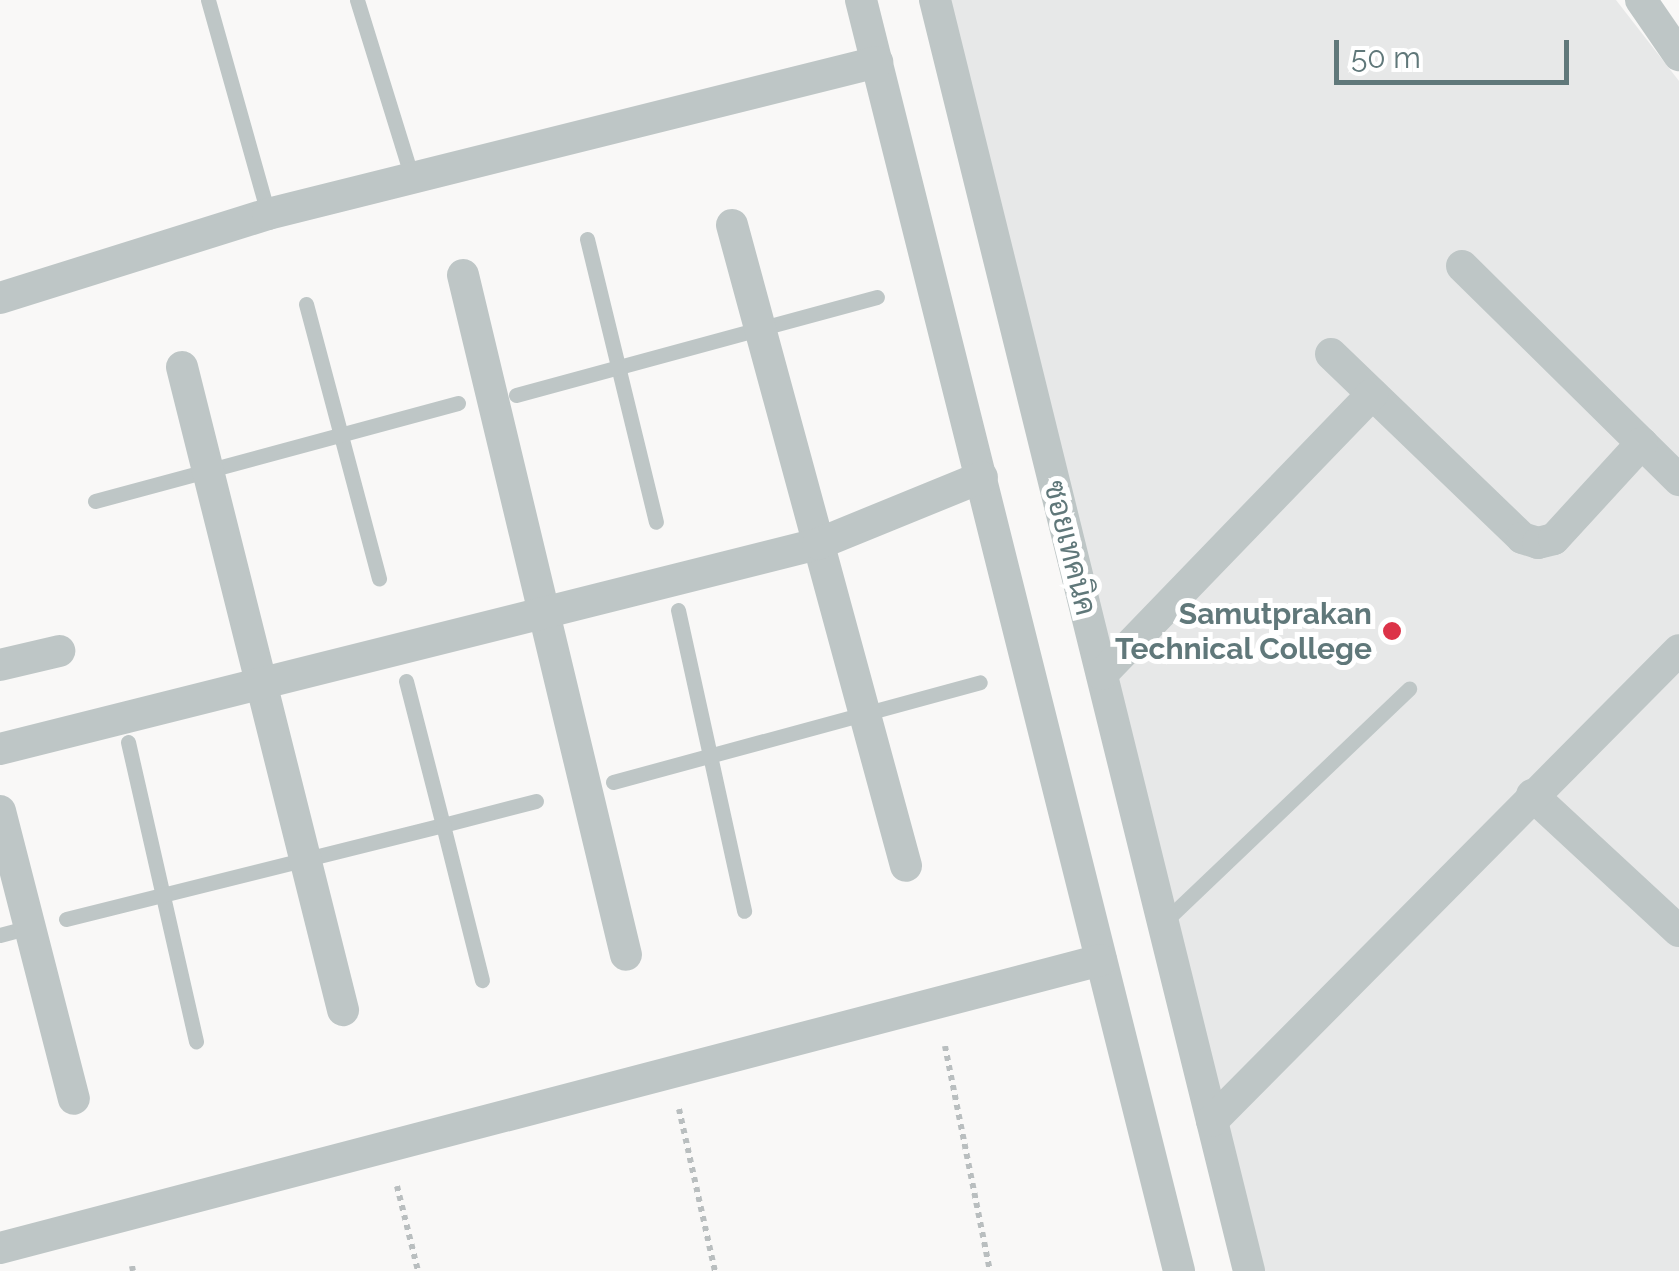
<!DOCTYPE html>
<meta charset="utf-8">
<style>
body{margin:0}
#map{position:relative;width:1679px;height:1271px;overflow:hidden;background:#f9f8f7;font-family:Raleway,Sarabun,sans-serif}
div>[style]{position:absolute}
.built>*{inset:0;background:#e7e8e8}
.path>*{height:6px;margin-top:-3px;transform-origin:0;background:repeating-linear-gradient(90deg,#b9bebf 0 5px,transparent 0 10px)}
.service>*{height:15px;margin:-7.5px;padding:0 7.5px;transform-origin:7.5px;border-radius:7.5px;background:#bec6c6}
.minor>*{height:32px;margin:-16px;padding:0 16px;transform-origin:16px;border-radius:16px;background:#bec6c6}
.dots>*{width:28px;height:28px;translate:-50% -50%;box-sizing:border-box;border:5px solid #fff;border-radius:50%}
span{translate:-50% -50%;white-space:nowrap;text-align:center;line-height:1.15;-webkit-text-stroke:10px #fff;paint-order:stroke}
.street-label{font-size:30px;color:#60787a}
.poi-label{font-size:30px;color:#60787a;font-weight:700}
.right{translate:-100% -50%;text-align:right}
.scale{position:absolute;left:1334px;top:40px;width:235px;height:45px;box-sizing:border-box;border:5px solid #60787a;border-top:0;padding-left:12px;font-size:30px;line-height:35px;white-space:nowrap;color:#60787a;-webkit-text-stroke:8px #fff;paint-order:stroke}
</style>
<div id="map">
<div class="built">
<div style="clip-path:polygon(948px 0,1616px 0,1679px 81px,1679px 1271px,1263px 1271px)"></div>
</div>
<div class="path">
<div style="left:945px;top:1046px;width:229px;rotate:78.7deg"></div>
<div style="left:679px;top:1109px;width:166px;rotate:77.5deg"></div>
<div style="left:397px;top:1186px;width:88px;rotate:76.1deg"></div>
<div style="left:132px;top:1266px;width:5px;rotate:79deg"></div>
</div>
<div class="service">
<div style="left:208px;top:0;width:222px;rotate:74.3deg"></div>
<div style="left:357px;top:0;width:186px;rotate:72.8deg"></div>
<div style="left:587px;top:239px;width:291px;rotate:76.3deg"></div>
<div style="left:306px;top:304px;width:284px;rotate:75.1deg"></div>
<div style="left:516px;top:395px;width:374px;rotate:-15.2deg"></div>
<div style="left:95px;top:501px;width:376px;rotate:-15.1deg"></div>
<div style="left:678px;top:610px;width:308px;rotate:77.6deg"></div>
<div style="left:406px;top:681px;width:149px;rotate:75.6deg"></div>
<div style="left:443px;top:825px;width:96px;rotate:-14.5deg"></div>
<div style="left:128px;top:742px;width:307px;rotate:77.2deg"></div>
<div style="left:613px;top:782px;width:380px;rotate:-15.2deg"></div>
<div style="left:66px;top:919px;width:389px;rotate:-14deg"></div>
<div style="left:443px;top:825px;width:160px;rotate:75.9deg"></div>
<div style="left:1163px;top:923px;width:340px;rotate:-43.6deg"></div>
<div style="left:0;top:935px;width:31px;rotate:-15deg"></div>
</div>
<div class="minor">
<div style="left:861px;top:0;width:1310px;rotate:75.95deg"></div>
<div style="left:935px;top:0;width:1309px;rotate:76.12deg"></div>
<div style="left:1641px;top:0;width:67px;rotate:55.4deg"></div>
<div style="left:732px;top:225px;width:664px;rotate:74.81deg"></div>
<div style="left:1462px;top:266px;width:305px;rotate:44.6deg"></div>
<div style="left:463px;top:275px;width:699px;rotate:76.52deg"></div>
<div style="left:0;top:298px;width:281px;rotate:-17.4deg"></div>
<div style="left:268px;top:214px;width:628px;rotate:-14.01deg"></div>
<div style="left:1331px;top:354px;width:265px;rotate:43.9deg"></div>
<div style="left:1522px;top:538px;width:17px;rotate:17deg"></div>
<div style="left:1538px;top:543px;width:16px;rotate:-14deg"></div>
<div style="left:1554px;top:539px;width:130px;rotate:-47.5deg"></div>
<div style="left:182px;top:367px;width:663px;rotate:75.94deg"></div>
<div style="left:0;top:665px;width:61px;rotate:-13.3deg"></div>
<div style="left:1102px;top:674px;width:389px;rotate:-46deg"></div>
<div style="left:0;top:749px;width:843px;rotate:-14.07deg"></div>
<div style="left:818px;top:544px;width:177px;rotate:-22.2deg"></div>
<div style="left:1532px;top:795px;width:200px;rotate:42.8deg"></div>
<div style="left:0;top:811px;width:297px;rotate:75.6deg"></div>
<div style="left:1212px;top:1121px;width:663px;rotate:-45.24deg"></div>
<div style="left:0;top:1248px;width:1138px;rotate:-14.66deg"></div>
</div>
<div class="dots">
<div style="left:1392px;top:631px;background:#dc3348"></div>
</div>
<div class="street-label">
<span style="left:1070px;top:548px;rotate:76deg">ซอยเทคนิค</span>
</div>
<div class="poi-label">
<span class="right" style="left:1372px;top:631px">Samutprakan<br>Technical College</span>
</div>
<div class="scale">50 m</div>
</div>
